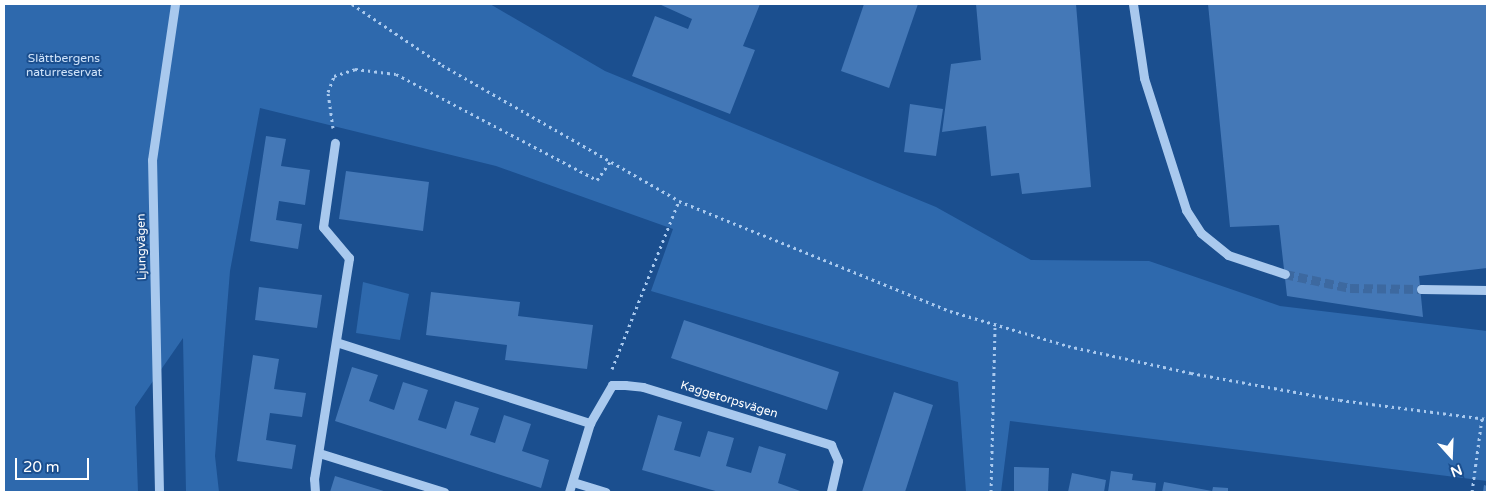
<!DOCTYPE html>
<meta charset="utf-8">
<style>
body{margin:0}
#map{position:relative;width:1491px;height:496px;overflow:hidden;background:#1b4f8f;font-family:"Varela Round",sans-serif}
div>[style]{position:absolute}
.green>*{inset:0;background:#2e69ad}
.building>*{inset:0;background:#4478b7}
.minor-tunnel>*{height:9px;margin-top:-4.5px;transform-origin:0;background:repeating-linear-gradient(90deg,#3d69a0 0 9px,transparent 0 13.5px)}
.path>*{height:3px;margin-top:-1.5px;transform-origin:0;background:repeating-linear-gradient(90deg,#a9c9ee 0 2.5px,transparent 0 6.5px)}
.minor>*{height:9px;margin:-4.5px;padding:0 4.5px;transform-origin:4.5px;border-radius:4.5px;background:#a9c9ee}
span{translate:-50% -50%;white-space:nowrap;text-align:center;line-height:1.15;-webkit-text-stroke:4px #1b4f8f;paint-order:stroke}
.park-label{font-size:12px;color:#cfe3fa}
.street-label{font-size:12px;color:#fff}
.frame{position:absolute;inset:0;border:5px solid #fff;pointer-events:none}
.north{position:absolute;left:1426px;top:431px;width:50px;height:50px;-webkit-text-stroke:4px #1b4f8f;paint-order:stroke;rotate:160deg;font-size:14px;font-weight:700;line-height:20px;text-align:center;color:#fff}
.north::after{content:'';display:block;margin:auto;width:18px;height:22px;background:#fff;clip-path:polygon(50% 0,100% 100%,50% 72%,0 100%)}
.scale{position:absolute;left:15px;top:458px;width:74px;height:22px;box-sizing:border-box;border:2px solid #fff;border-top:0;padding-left:6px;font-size:15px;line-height:18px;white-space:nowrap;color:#fff;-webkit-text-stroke:4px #1b4f8f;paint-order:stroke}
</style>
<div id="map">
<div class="green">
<div style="clip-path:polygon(4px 4px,490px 4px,605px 71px,936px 207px,1031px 260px,1149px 261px,1280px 306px,1487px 331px,1487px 481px,1010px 421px,1001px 492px,966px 492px,958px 382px,651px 291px,673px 229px,496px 166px,260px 108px,230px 271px,215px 456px,219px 492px,186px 492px,183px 338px,135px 407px,138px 492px,4px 492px)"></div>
<div style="clip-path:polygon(363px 282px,409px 294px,400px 340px,356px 333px)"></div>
</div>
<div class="building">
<div style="clip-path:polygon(659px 4px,760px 4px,743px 46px,755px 50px,730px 114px,632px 76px,655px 16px,688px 29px,692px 19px)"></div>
<div style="clip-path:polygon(864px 4px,918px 4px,889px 88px,841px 71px)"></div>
<div style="clip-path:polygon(976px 4px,1076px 4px,1091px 187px,1022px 194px,1019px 173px,991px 176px,986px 126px,942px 132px,951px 64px,981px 60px)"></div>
<div style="clip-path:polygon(1208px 4px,1487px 4px,1487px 268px,1419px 276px,1423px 317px,1287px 296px,1279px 225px,1230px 227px)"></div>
<div style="clip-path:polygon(910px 104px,943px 109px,936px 156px,904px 152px)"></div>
<div style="clip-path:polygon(266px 136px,286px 139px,281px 166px,310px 170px,305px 205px,279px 201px,276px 220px,302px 224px,298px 249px,250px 241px)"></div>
<div style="clip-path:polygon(346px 171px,429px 182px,423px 231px,339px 219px)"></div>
<div style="clip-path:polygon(259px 287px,322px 295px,317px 328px,255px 320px)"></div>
<div style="clip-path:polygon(431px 292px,520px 302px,518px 316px,593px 325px,587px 369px,505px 360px,507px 345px,426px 335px)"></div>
<div style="clip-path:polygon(684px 320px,839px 372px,827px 410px,671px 358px)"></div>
<div style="clip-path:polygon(253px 355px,279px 359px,274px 389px,306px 393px,302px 417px,270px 413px,266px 440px,296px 445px,292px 469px,237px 461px)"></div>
<div style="clip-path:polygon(352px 367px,378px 375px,369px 401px,394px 410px,403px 382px,428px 390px,418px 420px,446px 429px,455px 401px,479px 408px,470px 435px,495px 443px,504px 415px,531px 424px,522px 451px,549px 460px,541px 488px,335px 421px)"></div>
<div style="clip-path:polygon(894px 392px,933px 405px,905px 492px,862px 492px)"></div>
<div style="clip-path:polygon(658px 415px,682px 422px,674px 450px,700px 457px,708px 431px,734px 438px,726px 466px,751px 473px,759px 446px,786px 454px,778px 483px,803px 492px,719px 492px,642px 470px)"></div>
<div style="clip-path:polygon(1014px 467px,1049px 468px,1048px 492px,1014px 492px)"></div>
<div style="clip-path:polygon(1111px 471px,1133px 474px,1132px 480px,1156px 483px,1155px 492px,1108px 492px)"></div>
<div style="clip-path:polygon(1072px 473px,1106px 480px,1104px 492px,1068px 492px)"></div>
<div style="clip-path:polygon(335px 476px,387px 492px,330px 492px)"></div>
<div style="clip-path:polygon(1164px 482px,1212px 491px,1211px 492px,1162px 492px)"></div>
<div style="clip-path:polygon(1484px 485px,1487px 486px,1487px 492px,1483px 492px)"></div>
<div style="clip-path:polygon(1213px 487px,1228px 488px,1228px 492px,1212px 492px)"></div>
</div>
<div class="minor-tunnel">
<div style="left:1285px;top:274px;width:66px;rotate:12.2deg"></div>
<div style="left:1350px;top:288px;width:71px;rotate:0.8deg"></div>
</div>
<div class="path">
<div style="left:352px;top:4px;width:109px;rotate:34.1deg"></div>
<div style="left:442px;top:65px;width:273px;rotate:29.8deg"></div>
<div style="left:679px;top:201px;width:292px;rotate:22.1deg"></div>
<div style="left:950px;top:311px;width:123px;rotate:16.5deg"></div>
<div style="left:1068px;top:346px;width:126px;rotate:12.4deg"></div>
<div style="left:1191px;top:373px;width:151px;rotate:10.3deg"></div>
<div style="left:1340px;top:400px;width:148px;rotate:7.4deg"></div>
<div style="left:333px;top:128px;width:36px;rotate:-98deg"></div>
<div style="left:328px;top:92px;width:17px;rotate:-69deg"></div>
<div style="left:334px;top:76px;width:22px;rotate:-18deg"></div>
<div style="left:355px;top:69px;width:41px;rotate:7deg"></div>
<div style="left:396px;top:74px;width:227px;rotate:27.8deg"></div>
<div style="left:597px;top:180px;width:22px;rotate:-54deg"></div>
<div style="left:612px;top:369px;width:181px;rotate:-68.3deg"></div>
<div style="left:991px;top:492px;width:169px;rotate:-88.6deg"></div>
<div style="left:1472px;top:492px;width:75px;rotate:-82.3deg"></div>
</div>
<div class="minor">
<div style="left:1133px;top:4px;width:75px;rotate:81.5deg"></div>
<div style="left:1144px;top:78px;width:139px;rotate:72.3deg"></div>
<div style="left:1186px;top:210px;width:27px;rotate:57deg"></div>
<div style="left:1201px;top:233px;width:35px;rotate:39deg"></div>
<div style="left:1228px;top:255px;width:60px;rotate:18.4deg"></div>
<div style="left:1421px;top:289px;width:66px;rotate:0.9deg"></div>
<div style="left:336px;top:342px;width:267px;rotate:17.7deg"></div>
<div style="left:319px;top:453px;width:131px;rotate:17.3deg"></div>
<div style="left:573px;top:482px;width:34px;rotate:17deg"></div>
<div style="left:159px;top:492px;width:332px;rotate:-91.2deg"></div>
<div style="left:152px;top:160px;width:158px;rotate:-81.6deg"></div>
<div style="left:315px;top:492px;width:13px;rotate:-94deg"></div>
<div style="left:314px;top:479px;width:224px;rotate:-81deg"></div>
<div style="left:349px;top:258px;width:40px;rotate:-130deg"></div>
<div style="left:323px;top:227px;width:85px;rotate:-81.9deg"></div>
<div style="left:569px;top:492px;width:72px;rotate:-73.1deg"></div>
<div style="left:590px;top:423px;width:44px;rotate:-59.9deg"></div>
<div style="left:612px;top:385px;width:13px"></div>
<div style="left:625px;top:385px;width:18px;rotate:6deg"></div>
<div style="left:643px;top:387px;width:197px;rotate:17.1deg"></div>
<div style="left:831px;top:445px;width:17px;rotate:66deg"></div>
<div style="left:838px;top:461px;width:32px;rotate:103deg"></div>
</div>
<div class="park-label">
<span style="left:64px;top:66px">Slättbergens<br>naturreservat</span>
</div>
<div class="street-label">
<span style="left:142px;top:247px;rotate:-91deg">Ljungvägen</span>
<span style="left:729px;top:400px;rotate:17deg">Kaggetorpsvägen</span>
</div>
<div class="frame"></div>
<div class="north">N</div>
<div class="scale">20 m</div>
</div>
